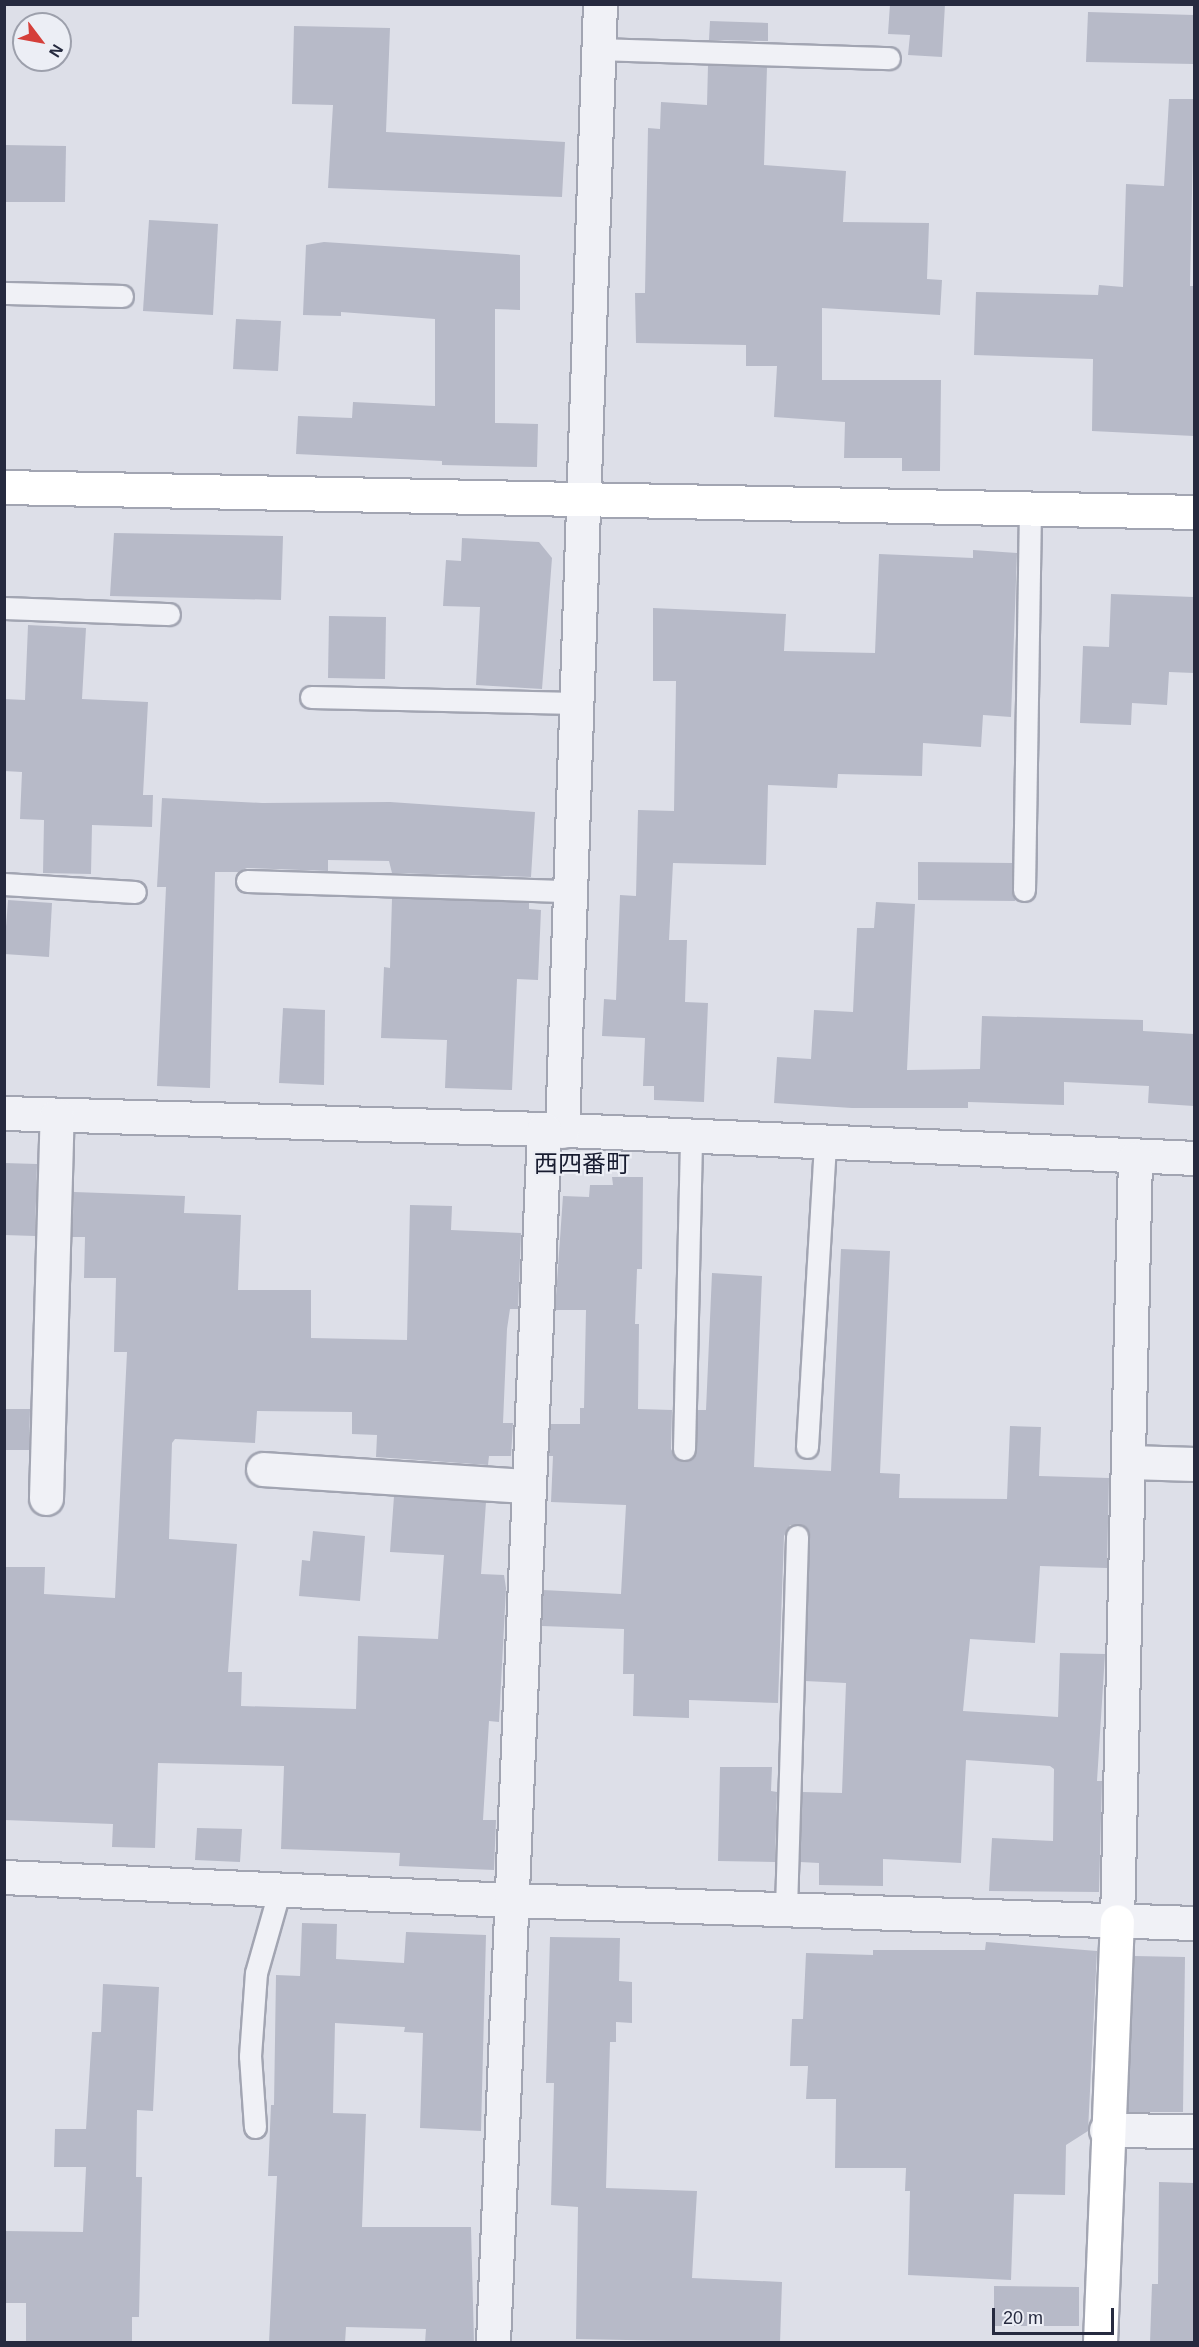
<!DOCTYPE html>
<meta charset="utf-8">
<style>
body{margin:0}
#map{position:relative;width:1199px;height:2347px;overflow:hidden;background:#dddfe8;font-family:Arial,"Noto Sans JP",sans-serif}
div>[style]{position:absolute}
.building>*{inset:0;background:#b7bac8}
.roads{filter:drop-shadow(2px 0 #a2a5b2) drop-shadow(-2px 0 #a2a5b2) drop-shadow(0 2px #a2a5b2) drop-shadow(0 -2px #a2a5b2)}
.lane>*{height:21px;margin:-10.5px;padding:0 10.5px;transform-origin:10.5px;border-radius:10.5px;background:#f0f1f6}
.street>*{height:33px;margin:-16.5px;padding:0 16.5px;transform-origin:16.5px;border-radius:16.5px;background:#f0f1f6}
.secondary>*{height:33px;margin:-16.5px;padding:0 16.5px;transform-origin:16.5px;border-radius:16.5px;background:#fff}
span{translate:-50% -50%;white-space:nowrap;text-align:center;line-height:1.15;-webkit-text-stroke:4.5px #eceef5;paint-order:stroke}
.quarter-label{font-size:24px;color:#181c30}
.frame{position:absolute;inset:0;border:6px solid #262a3f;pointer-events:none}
.north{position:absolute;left:12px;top:12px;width:60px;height:60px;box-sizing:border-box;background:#eceef5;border:2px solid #9da0ac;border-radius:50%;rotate:122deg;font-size:16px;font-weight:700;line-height:24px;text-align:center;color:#262a3f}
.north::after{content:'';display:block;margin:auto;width:21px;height:27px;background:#d53f3a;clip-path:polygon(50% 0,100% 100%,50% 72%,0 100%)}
.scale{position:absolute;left:992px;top:2308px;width:122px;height:27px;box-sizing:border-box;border:3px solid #262a3f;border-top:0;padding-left:8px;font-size:18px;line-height:21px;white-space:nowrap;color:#262a3f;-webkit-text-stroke:4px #eceef5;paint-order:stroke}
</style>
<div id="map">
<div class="building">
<div style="clip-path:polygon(890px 4px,945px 4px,942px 57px,908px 55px,910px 35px,888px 34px)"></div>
<div style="clip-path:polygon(1088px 12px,1194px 15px,1194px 64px,1086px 62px)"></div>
<div style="clip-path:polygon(710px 21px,768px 23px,768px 41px,709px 40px)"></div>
<div style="clip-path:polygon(294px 26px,390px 28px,386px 132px,565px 142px,562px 197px,328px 188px,333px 105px,292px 104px)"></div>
<div style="clip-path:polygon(708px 65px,767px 67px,764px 165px,846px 171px,843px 222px,929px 223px,927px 279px,942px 280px,940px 315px,822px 308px,822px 380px,941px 380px,940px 471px,902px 471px,902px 458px,844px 458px,845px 422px,774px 417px,777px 366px,746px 366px,746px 345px,636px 343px,635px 293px,645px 293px,648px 128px,660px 129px,661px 102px,707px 105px)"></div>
<div style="clip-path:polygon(1169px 99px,1194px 99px,1190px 286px,1194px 286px,1194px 436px,1092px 431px,1093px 359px,974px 355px,976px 292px,1098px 295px,1099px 285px,1123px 287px,1126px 184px,1164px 186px)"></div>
<div style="clip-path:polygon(4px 145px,66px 146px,65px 202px,4px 202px)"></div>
<div style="clip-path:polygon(149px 220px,218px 224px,213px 315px,143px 311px)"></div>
<div style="clip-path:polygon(324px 242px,520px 255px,520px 310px,495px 309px,495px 423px,538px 424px,537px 467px,442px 465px,442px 461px,296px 454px,298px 416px,352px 418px,353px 402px,435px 406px,435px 319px,341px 312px,341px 316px,303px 315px,306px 245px)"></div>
<div style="clip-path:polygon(236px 319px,281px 321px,278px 371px,233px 369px)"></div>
<div style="clip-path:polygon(114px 533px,283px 536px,281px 600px,110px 596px)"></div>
<div style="clip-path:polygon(462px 538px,539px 542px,552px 558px,542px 689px,476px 685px,480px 607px,443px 606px,446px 560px,461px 561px)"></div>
<div style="clip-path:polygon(973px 550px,1017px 553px,1011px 717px,983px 715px,981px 747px,923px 743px,922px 776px,838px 774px,837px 788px,768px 785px,766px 865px,673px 863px,669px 940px,687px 940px,685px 1002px,708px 1003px,704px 1102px,654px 1100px,654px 1086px,643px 1086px,645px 1038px,602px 1036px,604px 999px,616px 1000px,620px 895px,636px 896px,638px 810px,674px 811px,676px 681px,653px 681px,653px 608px,786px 614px,784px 651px,875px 653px,879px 554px,973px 558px)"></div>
<div style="clip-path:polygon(1111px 594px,1194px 597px,1194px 673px,1169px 672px,1167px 705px,1132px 703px,1131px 725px,1080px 723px,1083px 646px,1109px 647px)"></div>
<div style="clip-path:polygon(329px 616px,386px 617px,385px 679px,328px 678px)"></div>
<div style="clip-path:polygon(28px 625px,86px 628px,82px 699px,148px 702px,143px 795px,153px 795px,152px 827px,92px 825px,91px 874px,43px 873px,44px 820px,20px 819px,22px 772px,4px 771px,4px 699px,25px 700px)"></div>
<div style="clip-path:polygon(162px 798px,262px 803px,390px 802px,535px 812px,531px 877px,392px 873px,389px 861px,328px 860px,328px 871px,247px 868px,238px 872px,215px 872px,210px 1088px,157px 1086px,166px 887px,157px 887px)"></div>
<div style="clip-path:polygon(918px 862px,1012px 863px,1015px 901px,918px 900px)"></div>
<div style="clip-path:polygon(392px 898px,529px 902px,529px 909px,541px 910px,538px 980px,517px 979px,512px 1090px,445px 1088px,447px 1040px,381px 1038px,384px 967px,390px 968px)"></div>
<div style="clip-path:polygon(8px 900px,52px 903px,49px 957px,4px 954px)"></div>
<div style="clip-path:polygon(876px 902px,915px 904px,907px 1070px,980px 1069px,982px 1016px,1143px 1020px,1143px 1031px,1194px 1034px,1194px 1106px,1148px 1103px,1149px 1086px,1064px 1082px,1064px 1105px,968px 1102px,968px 1108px,852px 1108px,774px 1103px,777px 1057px,811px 1059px,814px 1010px,853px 1012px,857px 928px,874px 928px)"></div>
<div style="clip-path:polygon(283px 1008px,325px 1010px,324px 1085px,279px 1083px)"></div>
<div style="clip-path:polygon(4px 1163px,37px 1164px,35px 1236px,4px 1235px)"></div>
<div style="clip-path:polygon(612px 1177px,643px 1177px,642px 1269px,637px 1269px,635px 1324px,639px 1324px,638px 1409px,672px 1410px,671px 1449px,677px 1460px,684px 1462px,695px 1455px,698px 1410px,706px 1410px,712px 1273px,762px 1276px,754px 1467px,831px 1471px,841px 1249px,890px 1251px,880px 1473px,900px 1474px,899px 1498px,1007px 1499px,1010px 1426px,1041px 1427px,1039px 1476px,1109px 1478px,1107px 1568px,1040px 1566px,1035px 1643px,970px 1639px,963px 1711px,1058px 1717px,1060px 1653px,1105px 1654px,1097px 1781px,1102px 1781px,1099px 1892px,989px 1891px,992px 1838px,1053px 1841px,1054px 1769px,1050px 1766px,966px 1760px,961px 1863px,883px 1859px,883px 1886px,819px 1885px,819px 1863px,800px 1862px,802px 1792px,842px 1793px,846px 1683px,805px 1681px,810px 1536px,803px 1525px,790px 1525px,784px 1536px,778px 1703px,689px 1700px,689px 1718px,633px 1716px,634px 1674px,623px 1674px,624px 1629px,542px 1626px,543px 1590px,621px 1594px,626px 1505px,551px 1502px,553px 1456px,549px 1456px,550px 1424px,580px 1424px,580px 1408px,584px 1408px,586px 1310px,555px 1310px,563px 1196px,589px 1197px,590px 1185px,613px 1185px)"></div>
<div style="clip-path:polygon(74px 1192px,185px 1196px,184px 1213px,241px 1215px,238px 1290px,311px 1290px,311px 1338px,407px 1340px,410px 1205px,452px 1206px,451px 1230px,521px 1233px,518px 1309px,510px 1309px,507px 1329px,503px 1423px,513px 1423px,511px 1456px,489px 1456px,488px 1465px,376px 1457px,377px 1435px,352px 1434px,352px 1412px,257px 1411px,255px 1443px,175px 1439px,172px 1443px,169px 1539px,237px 1544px,228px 1672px,242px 1672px,241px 1706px,356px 1709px,358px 1636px,438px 1639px,444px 1555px,390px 1552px,394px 1496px,486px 1502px,481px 1574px,504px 1575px,506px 1588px,499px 1722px,489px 1721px,483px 1820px,496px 1820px,494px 1870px,399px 1866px,400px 1853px,281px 1849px,284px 1766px,158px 1763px,155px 1848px,112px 1847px,113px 1824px,4px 1820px,4px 1567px,45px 1567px,44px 1594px,115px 1598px,127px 1352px,114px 1352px,116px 1278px,84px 1278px,85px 1237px,72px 1237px)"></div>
<div style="clip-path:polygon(4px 1409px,30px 1409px,29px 1450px,4px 1450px)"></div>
<div style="clip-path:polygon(313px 1531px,365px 1536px,360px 1601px,299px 1596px,302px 1560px,310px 1561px)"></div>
<div style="clip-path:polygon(720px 1767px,772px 1767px,771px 1791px,777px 1792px,775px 1862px,718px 1861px)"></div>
<div style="clip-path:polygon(197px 1828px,242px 1829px,240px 1862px,195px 1860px)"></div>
<div style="clip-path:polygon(302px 1923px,337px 1924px,336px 1959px,404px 1963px,406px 1932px,486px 1935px,481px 2131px,420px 2128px,423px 2033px,404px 2032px,405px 2027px,335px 2023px,333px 2113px,366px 2114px,362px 2227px,471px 2227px,474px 2343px,425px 2343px,426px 2329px,346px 2327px,345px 2343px,269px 2343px,277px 2176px,268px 2176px,271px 2105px,274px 2105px,276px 1975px,300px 1976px)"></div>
<div style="clip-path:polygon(550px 1937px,620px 1938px,619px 1981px,632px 1982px,632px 2023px,616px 2022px,616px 2042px,610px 2042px,606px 2188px,697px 2191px,692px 2278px,782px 2282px,780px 2343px,576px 2339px,578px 2207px,551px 2205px,554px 2083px,546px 2083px)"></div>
<div style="clip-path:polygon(986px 1942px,1097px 1951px,1088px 2131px,1066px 2145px,1065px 2195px,1014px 2194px,1011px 2280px,908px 2275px,910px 2191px,905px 2191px,906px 2168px,835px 2168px,836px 2099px,806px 2099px,808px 2066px,790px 2066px,792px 2019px,803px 2019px,806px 1953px,873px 1955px,873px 1950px,985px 1950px)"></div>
<div style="clip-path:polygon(1134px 1956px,1185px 1957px,1183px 2112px,1128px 2112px)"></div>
<div style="clip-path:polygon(103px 1984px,159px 1987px,153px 2111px,137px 2110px,136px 2177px,142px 2177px,139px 2317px,132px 2317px,132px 2343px,26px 2343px,26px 2303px,4px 2303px,4px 2231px,83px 2232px,86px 2167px,54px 2167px,55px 2129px,86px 2129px,92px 2032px,101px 2032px)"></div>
<div style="clip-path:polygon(1159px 2182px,1194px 2183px,1194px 2343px,1150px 2343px,1152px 2284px,1158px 2284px)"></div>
<div style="clip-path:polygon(994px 2286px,1079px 2287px,1079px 2326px,994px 2326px)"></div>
</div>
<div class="roads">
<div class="lane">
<div style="left:599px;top:49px;width:290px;rotate:1.8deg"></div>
<div style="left:4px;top:293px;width:118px;rotate:1.5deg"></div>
<div style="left:4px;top:608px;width:165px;rotate:2.1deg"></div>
<div style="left:311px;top:697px;width:265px;rotate:1.3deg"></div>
<div style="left:247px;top:881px;width:323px;rotate:1.8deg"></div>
<div style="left:4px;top:884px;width:131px;rotate:3.5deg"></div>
<div style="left:1024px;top:890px;width:381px;rotate:-89.1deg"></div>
<div style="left:807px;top:1447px;width:306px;rotate:-86.6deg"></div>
<div style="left:684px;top:1449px;width:313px;rotate:-88.7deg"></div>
<div style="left:786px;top:1909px;width:373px;rotate:-88.3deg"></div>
<div style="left:255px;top:2127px;width:71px;rotate:-94deg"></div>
<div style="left:250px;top:2056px;width:83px;rotate:-85.9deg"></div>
<div style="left:256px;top:1973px;width:87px;rotate:-74.1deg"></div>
</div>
<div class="street">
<div style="left:4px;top:1113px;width:540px;rotate:1.7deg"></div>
<div style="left:544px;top:1129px;width:651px;rotate:2.55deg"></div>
<div style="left:562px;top:1131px;width:1128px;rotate:-88.07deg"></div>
<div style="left:1130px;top:1462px;width:64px;rotate:1.8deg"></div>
<div style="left:263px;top:1469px;width:266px;rotate:3.7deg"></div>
<div style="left:46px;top:1498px;width:383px;rotate:-88.4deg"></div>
<div style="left:4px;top:1877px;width:508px;rotate:2.6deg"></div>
<div style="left:511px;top:1900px;width:683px;rotate:1.93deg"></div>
<div style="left:1117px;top:1921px;width:763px;rotate:-88.65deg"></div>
<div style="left:1106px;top:2130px;width:88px;rotate:0.7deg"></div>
<div style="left:493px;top:2342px;width:1214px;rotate:-87.59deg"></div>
</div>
<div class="secondary">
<div style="left:4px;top:487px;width:1190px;rotate:1.2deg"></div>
<div style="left:1100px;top:2342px;width:421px;rotate:-87.7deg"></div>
</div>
</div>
<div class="quarter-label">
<span style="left:582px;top:1164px">西四番町</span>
</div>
<div class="frame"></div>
<div class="north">N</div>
<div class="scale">20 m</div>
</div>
